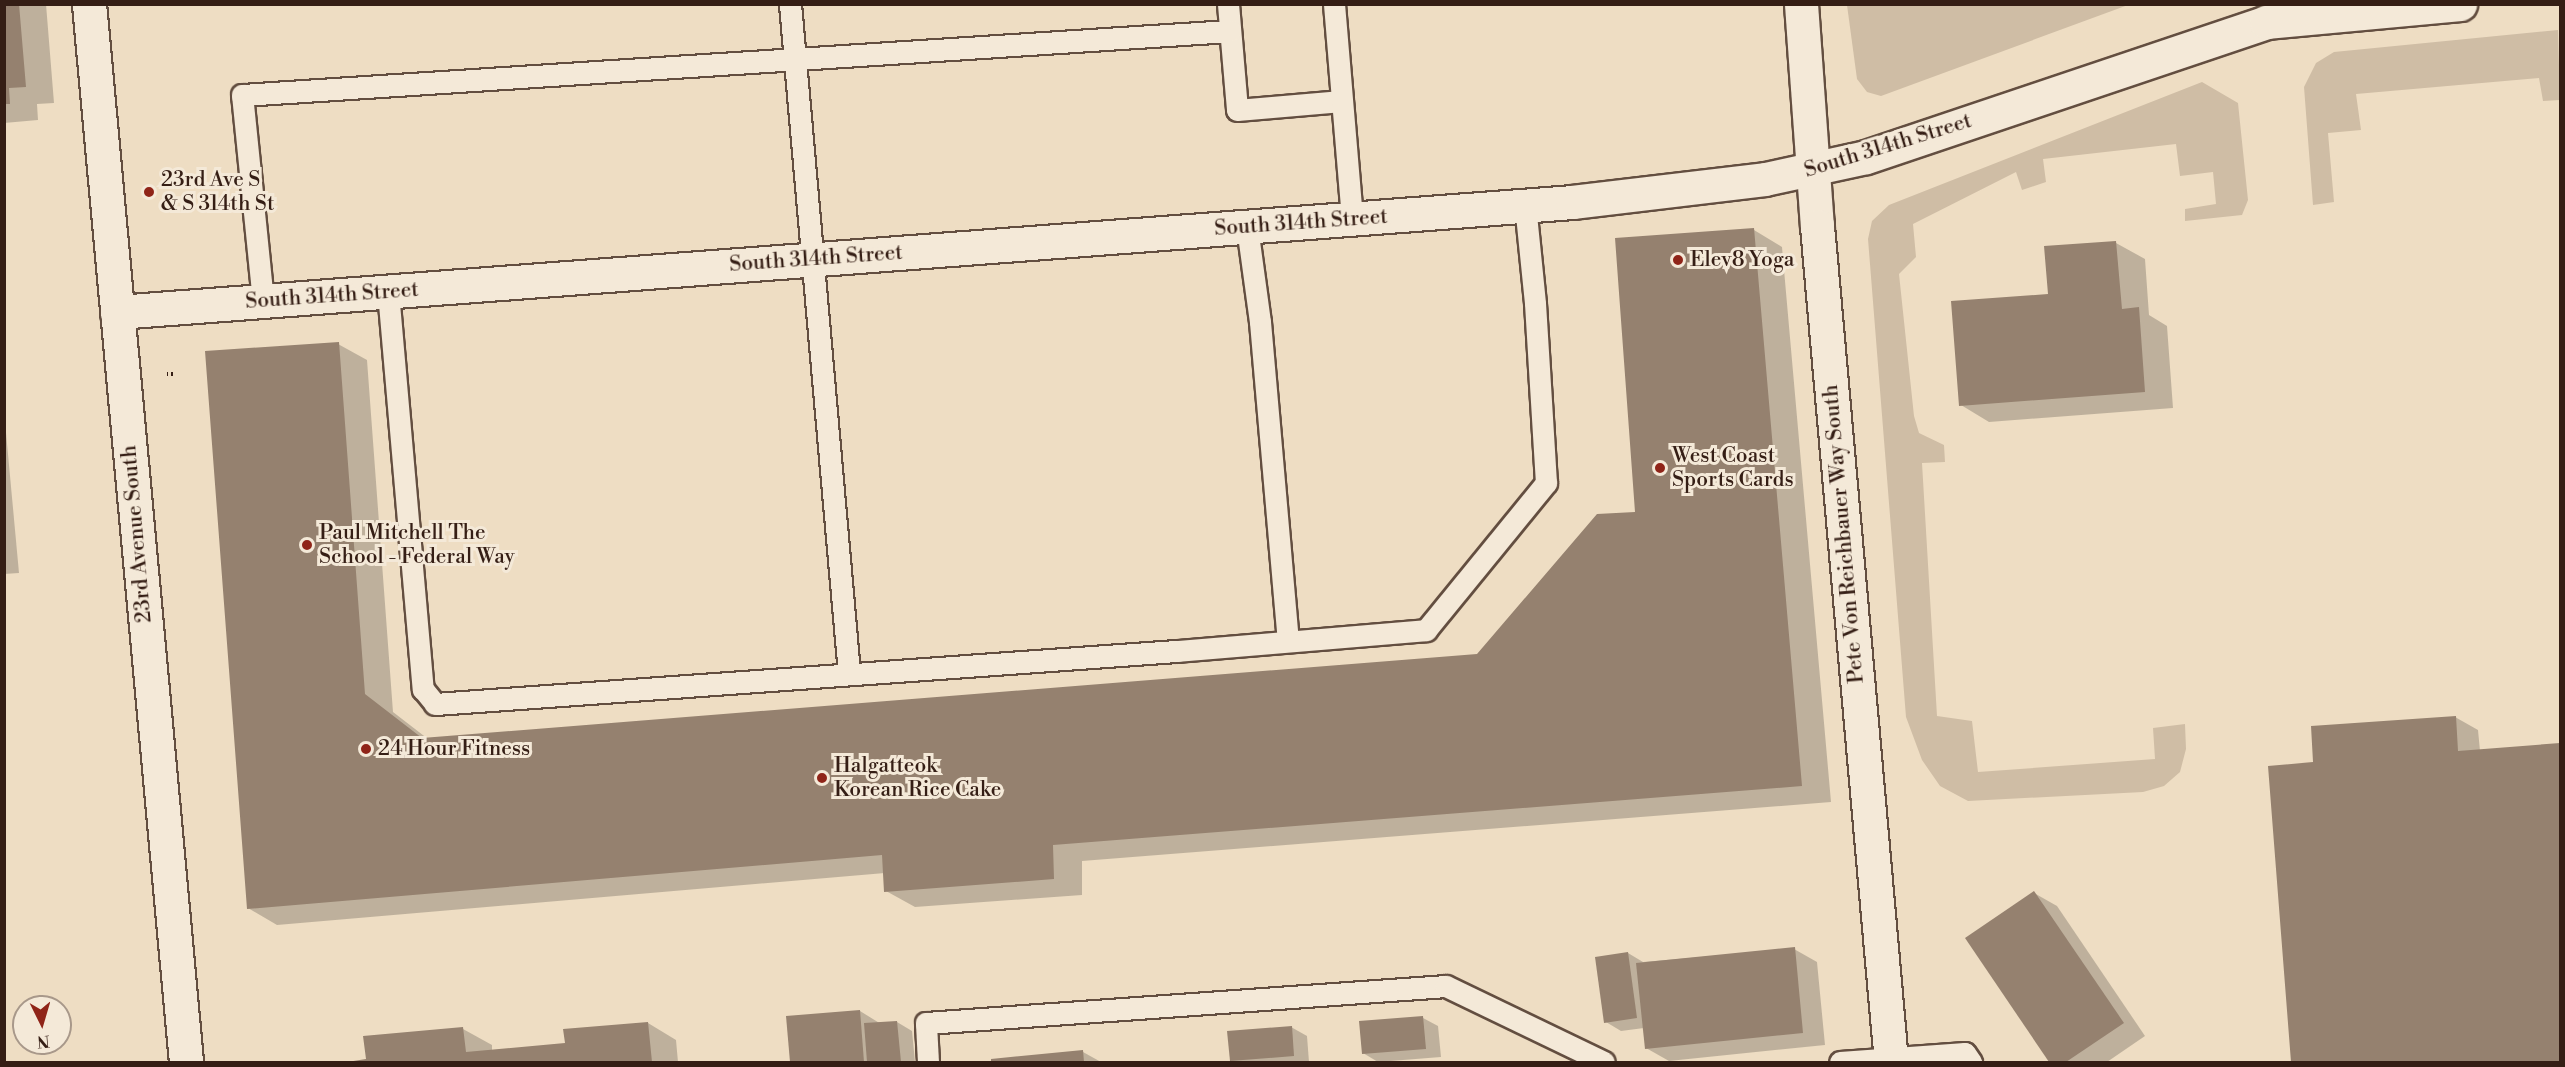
<!DOCTYPE html>
<style>
body{margin:0}
#map{position:relative;width:2565px;height:1067px;overflow:hidden;background:#eeddc3;font-family:"Libre Bodoni",serif}
div>[style]{position:absolute}
.green>*{inset:0;background:#cfbda5}
.shadow>*{inset:0;background:#0003}
.building>*{inset:0;background:#95816f}
.path>*{height:4px;margin-top:-2px;transform-origin:0;background:repeating-linear-gradient(90deg,#351e15 0 1.5px,transparent 0 4.5px)}
.roads{filter:drop-shadow(2px 0 #634e40) drop-shadow(-2px 0 #634e40) drop-shadow(0 2px #634e40) drop-shadow(0 -2px #634e40)}
.lane>*{height:21px;margin:-10.5px;padding:0 10.5px;transform-origin:10.5px;border-radius:10.5px;background:#f4e9d8}
.street>*{height:33px;margin:-16.5px;padding:0 16.5px;transform-origin:16.5px;border-radius:16.5px;background:#f4e9d8}
.secondary>*{height:33px;margin:-16.5px;padding:0 16.5px;transform-origin:16.5px;border-radius:16.5px;background:#f4e9d8}
.dots>*{width:16px;height:16px;translate:-50% -50%;box-sizing:border-box;border:3px solid #f4e9d8;border-radius:50%}
span{translate:-50% -50%;white-space:nowrap;text-align:center;line-height:1.15;-webkit-text-stroke:6px #f4e9d8;paint-order:stroke}
.street-label{font-size:21px;color:#351e15}
.poi-label{font-size:21px;color:#351e15}
.left{translate:0 -50%;text-align:left}
.frame{position:absolute;inset:0;border:6px solid #351e15;pointer-events:none}
.north{position:absolute;left:12px;top:995px;width:60px;height:60px;box-sizing:border-box;background:#f4e9d8;border:2px solid #a8988a;border-radius:50%;rotate:175deg;font-size:16px;font-weight:700;line-height:24px;text-align:center;color:#351e15}
.north::after{content:'';display:block;margin:auto;width:21px;height:27px;background:#8f2418;clip-path:polygon(50% 0,100% 100%,50% 72%,0 100%)}
</style>
<div id="map">
<div class="green">
<div style="clip-path:polygon(1847px 5px,1847px 4px,2128px 5px,1881px 96px,1867px 92px,1857px 79px)"></div>
<div style="clip-path:polygon(2558px 30px,2560px 100px,2543px 101px,2539px 78px,2356px 94px,2361px 130px,2328px 133px,2334px 202px,2313px 205px,2304px 87px,2316px 63px,2334px 52px)"></div>
<div style="clip-path:polygon(2202px 82px,2238px 103px,2248px 200px,2242px 215px,2185px 221px,2185px 209px,2216px 204px,2213px 172px,2180px 176px,2176px 144px,2043px 159px,2046px 182px,2022px 190px,2016px 172px,1913px 224px,1916px 257px,1899px 274px,1914px 416px,1919px 433px,1944px 445px,1945px 462px,1922px 463px,1937px 716px,1972px 721px,1978px 772px,2155px 759px,2153px 728px,2185px 724px,2186px 749px,2180px 772px,2164px 786px,2143px 792px,1968px 801px,1940px 786px,1922px 760px,1906px 717px,1868px 239px,1872px 221px,1889px 205px)"></div>
</div>
<div class="shadow">
<div style="clip-path:polygon(4px 4px,46px 4px,54px 103px,37px 104px,38px 120px,4px 123px)"></div>
<div style="clip-path:polygon(1754px 230px,1782px 247px,1831px 802px,1082px 861px,1082px 895px,915px 907px,886px 891px,885px 873px,277px 925px,248px 908px,338px 344px,367px 360px,393px 712px,428px 739px,1478px 656px,1636px 513px)"></div>
<div style="clip-path:polygon(2116px 243px,2145px 259px,2149px 315px,2167px 326px,2173px 408px,1989px 422px,1961px 405px,2050px 295px,2046px 247px)"></div>
<div style="clip-path:polygon(4px 411px,19px 573px,4px 574px)"></div>
<div style="clip-path:polygon(2455px 717px,2478px 730px,2480px 751px,2560px 745px,2560px 1062px,2292px 1062px,2269px 767px,2315px 763px)"></div>
<div style="clip-path:polygon(2034px 893px,2057px 906px,2145px 1036px,2107px 1062px,2051px 1062px,1967px 938px)"></div>
<div style="clip-path:polygon(1794px 949px,1817px 962px,1825px 1045px,1669px 1061px,1646px 1048px,1644px 1028px,1621px 1031px,1606px 1022px,1628px 953px,1643px 962px)"></div>
<div style="clip-path:polygon(860px 1011px,881px 1024px,897px 1022px,912px 1031px,915px 1062px,791px 1062px,787px 1017px)"></div>
<div style="clip-path:polygon(1423px 1018px,1438px 1026px,1441px 1057px,1378px 1062px,1363px 1053px)"></div>
<div style="clip-path:polygon(648px 1023px,676px 1040px,678px 1062px,345px 1062px,367px 1061px,463px 1029px,492px 1045px,492px 1051px,566px 1044px)"></div>
<div style="clip-path:polygon(1291px 1027px,1307px 1036px,1309px 1062px,1231px 1061px)"></div>
<div style="clip-path:polygon(1083px 1052px,1101px 1062px,992px 1062px,992px 1060px)"></div>
</div>
<div class="building">
<div style="clip-path:polygon(4px 4px,19px 4px,26px 87px,9px 88px,10px 104px,4px 104px)"></div>
<div style="clip-path:polygon(1754px 228px,1802px 786px,1053px 845px,1054px 879px,884px 892px,882px 855px,247px 909px,205px 351px,339px 342px,365px 694px,422px 738px,1477px 654px,1597px 514px,1635px 512px,1615px 238px)"></div>
<div style="clip-path:polygon(2116px 241px,2122px 309px,2139px 307px,2145px 392px,1959px 406px,1951px 301px,2048px 294px,2044px 246px)"></div>
<div style="clip-path:polygon(2456px 716px,2458px 751px,2560px 743px,2560px 1062px,2291px 1062px,2268px 766px,2313px 762px,2311px 726px)"></div>
<div style="clip-path:polygon(2034px 891px,2124px 1023px,2066px 1062px,2049px 1062px,1965px 938px)"></div>
<div style="clip-path:polygon(1795px 947px,1803px 1033px,1645px 1049px,1636px 963px)"></div>
<div style="clip-path:polygon(1628px 952px,1637px 1018px,1604px 1023px,1595px 957px)"></div>
<div style="clip-path:polygon(860px 1010px,864px 1062px,790px 1062px,786px 1016px)"></div>
<div style="clip-path:polygon(1423px 1016px,1426px 1049px,1362px 1054px,1359px 1021px)"></div>
<div style="clip-path:polygon(897px 1021px,901px 1062px,867px 1062px,864px 1023px)"></div>
<div style="clip-path:polygon(648px 1022px,652px 1062px,347px 1062px,366px 1059px,363px 1036px,463px 1027px,466px 1052px,565px 1043px,563px 1029px)"></div>
<div style="clip-path:polygon(1292px 1026px,1294px 1056px,1230px 1061px,1227px 1031px)"></div>
<div style="clip-path:polygon(1083px 1050px,1084px 1062px,991px 1062px,991px 1059px)"></div>
</div>
<div class="path">
<div style="left:167px;top:374px;width:7px"></div>
</div>
<div class="roads">
<div class="lane">
<div style="left:790px;top:4px;width:672px;rotate:84.96deg"></div>
<div style="left:1228px;top:4px;width:106px;rotate:85.1deg"></div>
<div style="left:1237px;top:110px;width:105px;rotate:-4.9deg"></div>
<div style="left:1334px;top:4px;width:216px;rotate:85.2deg"></div>
<div style="left:1247px;top:227px;width:96px;rotate:82.2deg"></div>
<div style="left:1260px;top:322px;width:320px;rotate:85deg"></div>
<div style="left:388px;top:292px;width:399px;rotate:85deg"></div>
<div style="left:423px;top:689px;width:19px;rotate:51deg"></div>
<div style="left:435px;top:704px;width:744px;rotate:-4.09deg"></div>
<div style="left:1177px;top:651px;width:250px;rotate:-4.8deg"></div>
<div style="left:1426px;top:630px;width:190px;rotate:-50.8deg"></div>
<div style="left:1546px;top:483px;width:180px;rotate:-93.5deg"></div>
<div style="left:1535px;top:303px;width:99px;rotate:-95.8deg"></div>
<div style="left:263px;top:301px;width:207px;rotate:-95.8deg"></div>
<div style="left:242px;top:95px;width:990px;rotate:-3.71deg"></div>
<div style="left:928px;top:1062px;width:39px;rotate:-93deg"></div>
<div style="left:926px;top:1023px;width:521px;rotate:-4.07deg"></div>
<div style="left:1446px;top:986px;width:175px;rotate:25.7deg"></div>
<div style="left:1840px;top:1062px;width:125px;rotate:-4.1deg"></div>
<div style="left:1965px;top:1053px;width:11px;rotate:56deg"></div>
</div>
<div class="street">
<div style="left:117px;top:312px;width:1459px;rotate:-4.32deg"></div>
<div style="left:1572px;top:202px;width:194px;rotate:-6.8deg"></div>
<div style="left:1765px;top:179px;width:103px;rotate:-12.3deg"></div>
<div style="left:1866px;top:157px;width:422px;rotate:-18.6deg"></div>
<div style="left:2266px;top:22px;width:195px;rotate:-5.3deg"></div>
</div>
<div class="secondary">
<div style="left:89px;top:4px;width:1062px;rotate:84.76deg"></div>
<div style="left:1801px;top:4px;width:223px;rotate:85.9deg"></div>
<div style="left:1817px;top:226px;width:839px;rotate:84.94deg"></div>
</div>
</div>
<div class="dots">
<div style="left:149px;top:192px;background:#8f2418"></div>
<div style="left:1678px;top:260px;background:#8f2418"></div>
<div style="left:1660px;top:468px;background:#8f2418"></div>
<div style="left:307px;top:545px;background:#8f2418"></div>
<div style="left:366px;top:749px;background:#8f2418"></div>
<div style="left:822px;top:778px;background:#8f2418"></div>
</div>
<div class="street-label">
<span style="left:1888px;top:146px;rotate:-17deg">South 314th Street</span>
<span style="left:1301px;top:223px;rotate:-4deg">South 314th Street</span>
<span style="left:816px;top:259px;rotate:-4deg">South 314th Street</span>
<span style="left:332px;top:296px;rotate:-4deg">South 314th Street</span>
<span style="left:137px;top:534px;rotate:-95deg">23rd Avenue South</span>
<span style="left:1844px;top:534px;rotate:-95deg">Pete Von Reichbauer Way South</span>
</div>
<div class="poi-label">
<span class="left" style="left:161px;top:192px">23rd Ave S<br>&amp; S 314th St</span>
<span class="left" style="left:1690px;top:260px">Elev8 Yoga</span>
<span class="left" style="left:1672px;top:468px">West Coast<br>Sports Cards</span>
<span class="left" style="left:319px;top:545px">Paul Mitchell The<br>School - Federal Way</span>
<span class="left" style="left:378px;top:749px">24 Hour Fitness</span>
<span class="left" style="left:834px;top:778px">Halgatteok<br>Korean Rice Cake</span>
</div>
<div class="frame"></div>
<div class="north">N</div>
</div>
